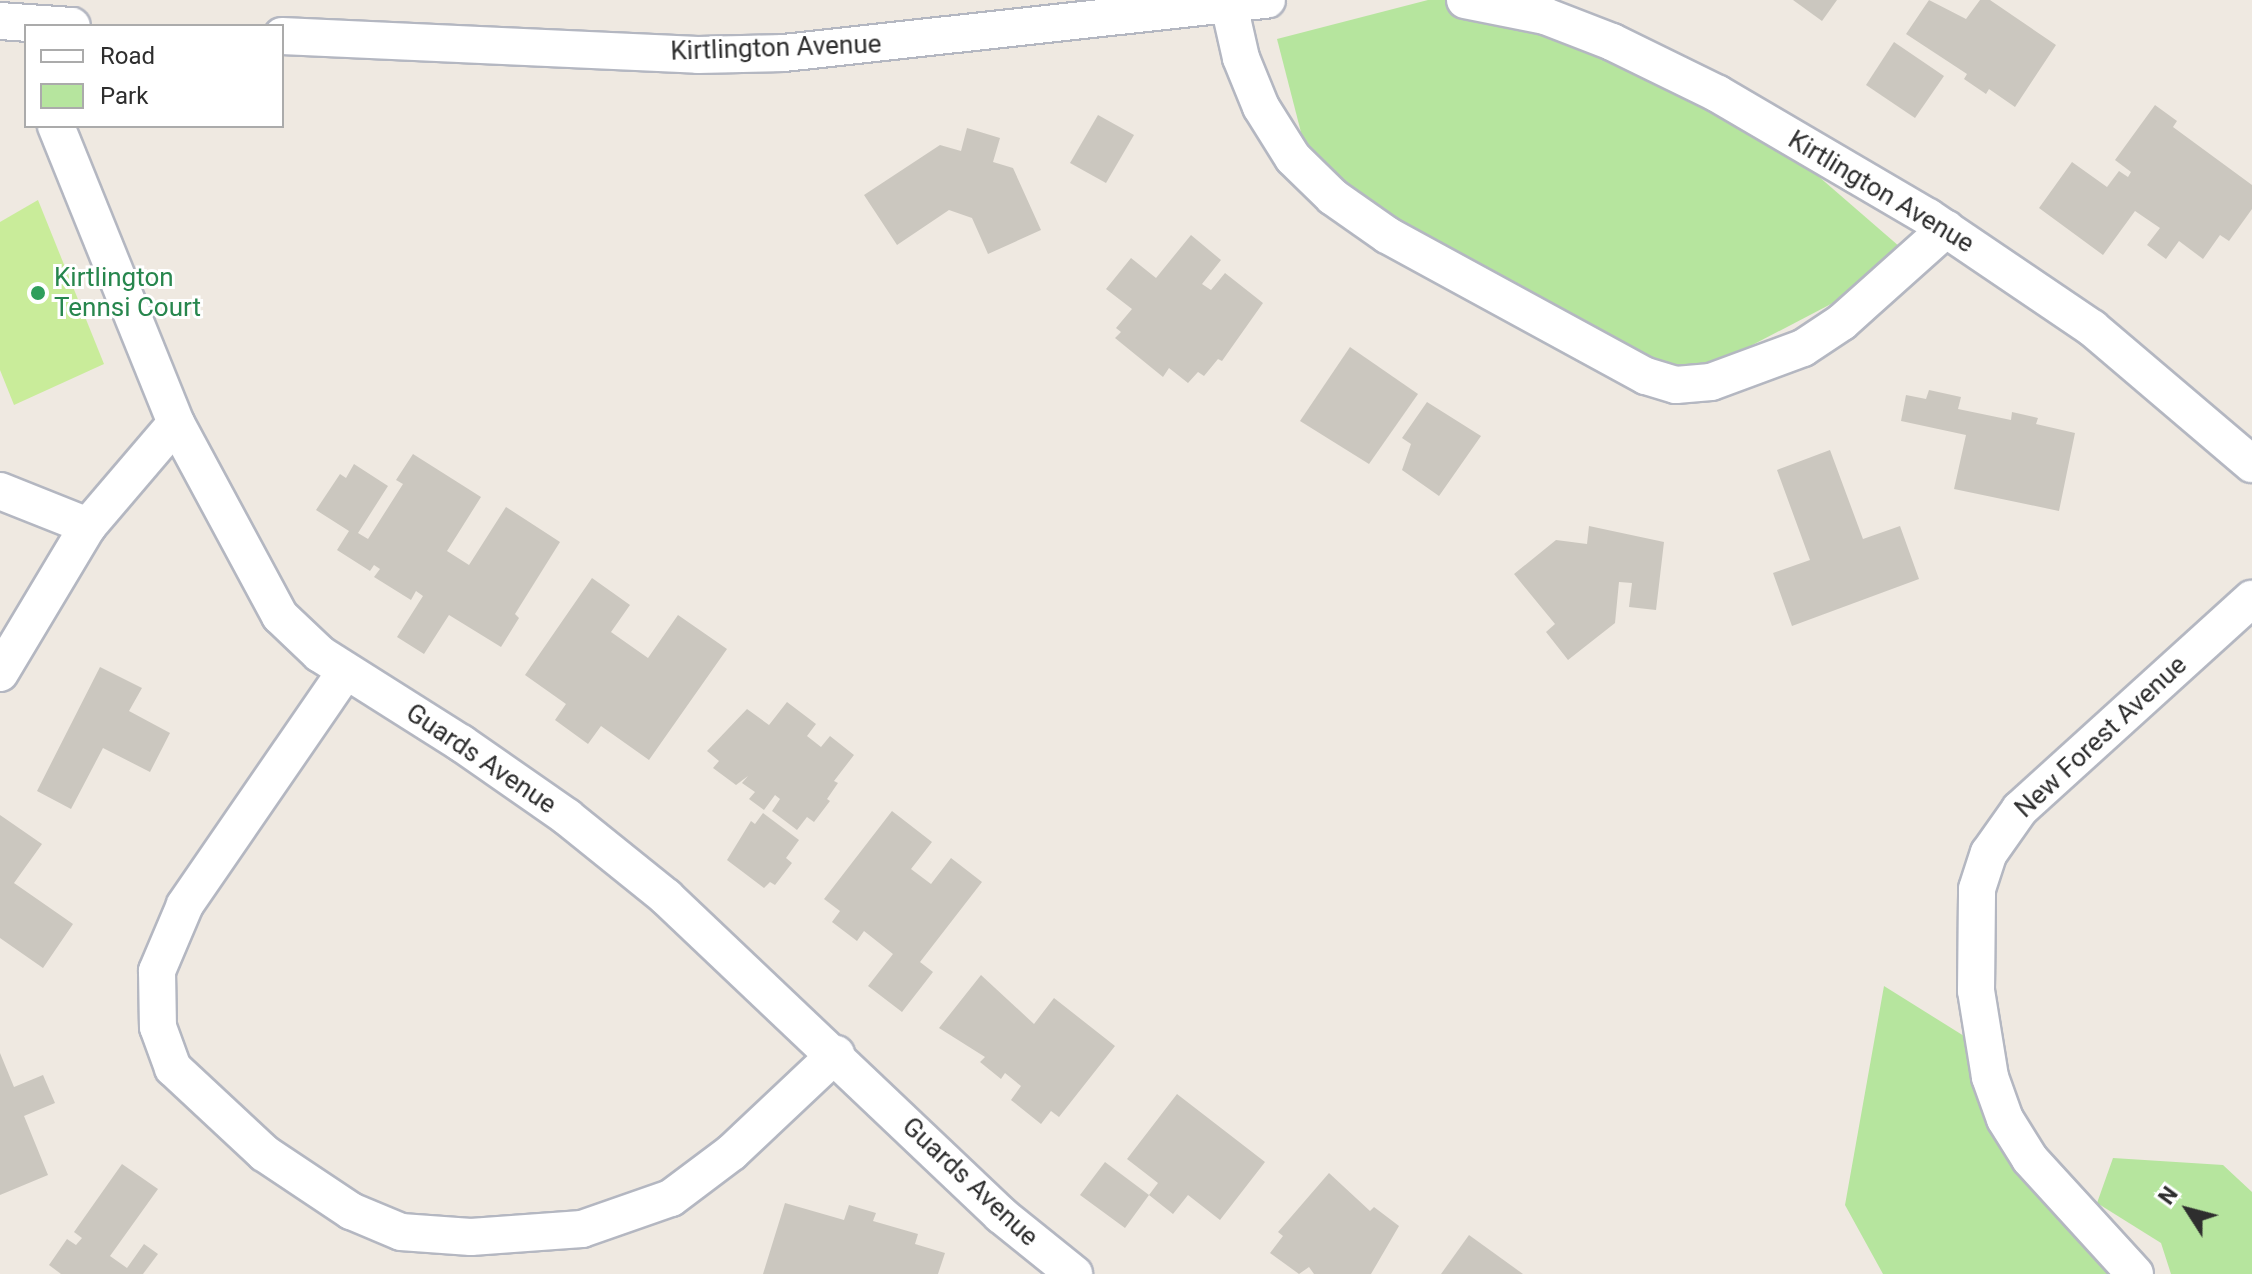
<!DOCTYPE html>
<style>
body{margin:0}
#map{position:relative;width:2252px;height:1274px;overflow:hidden;background:#efe9e1;font-family:Roboto,sans-serif}
div>[style]{position:absolute}
.green>*{inset:0;background:#b6e59e}
.pitch>*{inset:0;background:#c9ec9a}
.building>*{inset:0;background:#cbc7bf}
.roads{filter:drop-shadow(2px 0 #b4b7c1) drop-shadow(-2px 0 #b4b7c1) drop-shadow(0 2px #b4b7c1) drop-shadow(0 -2px #b4b7c1)}
.minor>*{height:36px;margin:-18px;padding:0 18px;transform-origin:18px;border-radius:18px;background:#fff}
.dots>*{width:22px;height:22px;translate:-50% -50%;box-sizing:border-box;border:4px solid #fff;border-radius:50%}
span{translate:-50% -50%;white-space:nowrap;text-align:center;line-height:1.15;-webkit-text-stroke:6px #fff;paint-order:stroke}
.street-label{font-size:26px;color:#2e2e2e}
.leisure-label{font-size:26px;color:#27864d}
.left{translate:0 -50%;text-align:left}
.legend{position:absolute;left:24px;top:24px;width:260px;height:104px;box-sizing:border-box;background:#fff;border:2px solid #ababab;margin:0;padding:10px 14px;list-style:none;font-size:24px;color:#2e2e2e}
.legend li{display:flex;align-items:center;gap:16px;height:40px}
.legend b{width:40px;border:2px solid #ababab}
.north{position:absolute;left:2148px;top:1170px;width:80px;height:80px;-webkit-text-stroke:6px #fff;paint-order:stroke;rotate:306deg;font-size:22px;font-weight:700;line-height:32px;text-align:center;color:#2e2e2e}
.north::after{content:'';display:block;margin:auto;width:28px;height:36px;background:#2e2e2e;clip-path:polygon(50% 0,100% 100%,50% 72%,0 100%)}
</style>
<div id="map">
<div class="green">
<div style="clip-path:polygon(1428px 0,1453px 0,1735px 104px,1915px 260px,1676px 385px,1313px 179px,1277px 39px)"></div>
<div style="clip-path:polygon(1884px 986px,1964px 1036px,2008px 1161px,2116px 1274px,1883px 1274px,1845px 1205px)"></div>
<div style="clip-path:polygon(2113px 1158px,2223px 1165px,2252px 1192px,2252px 1274px,2171px 1274px,2161px 1243px,2097px 1203px)"></div>
</div>
<div class="pitch">
<div style="clip-path:polygon(38px 200px,104px 364px,14px 405px,0 370px,0 222px)"></div>
</div>
<div class="building">
<div style="clip-path:polygon(1793px 0,1837px 0,1822px 21px)"></div>
<div style="clip-path:polygon(1929px 0,1966px 19px,1980px 0,1990px 0,2056px 45px,2015px 107px,1989px 89px,1986px 94px,1964px 79px,1967px 74px,1906px 34px)"></div>
<div style="clip-path:polygon(1894px 42px,1944px 76px,1915px 118px,1866px 85px)"></div>
<div style="clip-path:polygon(2155px 105px,2177px 121px,2173px 127px,2252px 185px,2252px 209px,2229px 241px,2220px 235px,2203px 259px,2179px 241px,2166px 259px,2147px 245px,2160px 228px,2135px 211px,2103px 255px,2039px 208px,2072px 162px,2107px 187px,2119px 171px,2128px 177px,2131px 172px,2115px 160px)"></div>
<div style="clip-path:polygon(1098px 115px,1134px 135px,1106px 183px,1070px 163px)"></div>
<div style="clip-path:polygon(967px 128px,1000px 138px,993px 162px,1013px 168px,1041px 230px,988px 254px,972px 218px,949px 210px,897px 245px,864px 195px,940px 145px,961px 151px)"></div>
<div style="clip-path:polygon(1191px 235px,1221px 260px,1202px 284px,1211px 290px,1225px 273px,1263px 303px,1222px 361px,1218px 359px,1204px 376px,1198px 372px,1188px 383px,1169px 368px,1163px 377px,1115px 338px,1121px 332px,1116px 328px,1132px 309px,1106px 289px,1131px 258px,1156px 278px)"></div>
<div style="clip-path:polygon(1350px 347px,1418px 394px,1369px 464px,1300px 421px)"></div>
<div style="clip-path:polygon(1929px 390px,1961px 397px,1958px 409px,2011px 420px,2012px 412px,2038px 418px,2036px 424px,2075px 433px,2059px 511px,1954px 489px,1966px 435px,1901px 421px,1906px 395px,1926px 399px)"></div>
<div style="clip-path:polygon(1427px 402px,1481px 436px,1439px 496px,1402px 470px,1411px 444px,1402px 438px)"></div>
<div style="clip-path:polygon(1830px 450px,1863px 539px,1900px 526px,1919px 579px,1792px 626px,1773px 573px,1810px 560px,1777px 470px)"></div>
<div style="clip-path:polygon(413px 454px,481px 497px,447px 551px,469px 565px,506px 507px,560px 542px,515px 614px,519px 618px,501px 647px,449px 615px,424px 654px,397px 637px,423px 596px,416px 591px,411px 600px,374px 577px,380px 569px,374px 565px,370px 571px,337px 550px,349px 531px,316px 510px,340px 474px,346px 478px,354px 464px,388px 486px,358px 533px,368px 539px,403px 484px,396px 480px)"></div>
<div style="clip-path:polygon(1589px 526px,1664px 542px,1656px 610px,1629px 607px,1632px 583px,1619px 582px,1615px 623px,1568px 660px,1546px 632px,1555px 624px,1514px 574px,1556px 540px,1587px 544px)"></div>
<div style="clip-path:polygon(592px 578px,630px 605px,611px 632px,648px 658px,678px 615px,727px 649px,649px 760px,601px 726px,588px 744px,555px 720px,566px 704px,525px 675px)"></div>
<div style="clip-path:polygon(100px 667px,142px 688px,129px 711px,170px 733px,150px 772px,103px 748px,71px 809px,37px 791px)"></div>
<div style="clip-path:polygon(787px 702px,816px 724px,807px 736px,821px 747px,830px 736px,854px 755px,834px 781px,838px 783px,827px 799px,830px 801px,814px 822px,807px 817px,797px 830px,772px 811px,780px 799px,775px 795px,764px 810px,749px 799px,755px 792px,742px 783px,748px 776px,736px 785px,713px 768px,719px 761px,707px 751px,747px 709px,769px 725px)"></div>
<div style="clip-path:polygon(892px 811px,932px 842px,911px 869px,931px 884px,951px 858px,982px 882px,920px 962px,933px 972px,902px 1012px,868px 986px,893px 954px,864px 931px,857px 941px,832px 922px,840px 911px,824px 899px)"></div>
<div style="clip-path:polygon(763px 813px,799px 840px,786px 858px,792px 863px,775px 885px,770px 882px,764px 888px,727px 860px,751px 821px,755px 824px)"></div>
<div style="clip-path:polygon(0 815px,42px 844px,14px 883px,73px 924px,43px 968px,0 938px)"></div>
<div style="clip-path:polygon(981px 975px,1034px 1024px,1054px 998px,1115px 1046px,1059px 1117px,1051px 1111px,1041px 1124px,1011px 1100px,1021px 1086px,1005px 1073px,1001px 1079px,980px 1062px,985px 1057px,939px 1028px)"></div>
<div style="clip-path:polygon(0 1053px,14px 1087px,43px 1075px,55px 1103px,24px 1116px,48px 1175px,0 1195px)"></div>
<div style="clip-path:polygon(1177px 1094px,1265px 1162px,1220px 1220px,1188px 1195px,1173px 1214px,1149px 1195px,1125px 1228px,1080px 1195px,1105px 1162px,1149px 1195px,1158px 1183px,1127px 1159px)"></div>
<div style="clip-path:polygon(122px 1164px,158px 1189px,110px 1256px,127px 1268px,144px 1244px,158px 1254px,143px 1274px,61px 1274px,49px 1265px,67px 1239px,76px 1245px,82px 1238px,74px 1232px)"></div>
<div style="clip-path:polygon(1329px 1173px,1370px 1211px,1374px 1207px,1399px 1226px,1371px 1274px,1314px 1274px,1309px 1267px,1299px 1274px,1270px 1253px,1283px 1236px,1278px 1232px)"></div>
<div style="clip-path:polygon(785px 1203px,844px 1220px,849px 1205px,876px 1213px,873px 1221px,918px 1234px,915px 1244px,945px 1253px,938px 1274px,763px 1274px)"></div>
<div style="clip-path:polygon(1469px 1235px,1523px 1274px,1441px 1274px)"></div>
</div>
<div class="roads">
<div class="minor">
<div style="left:1465px;top:0;width:82px;rotate:11.3deg"></div>
<div style="left:1545px;top:16px;width:72px;rotate:21.2deg"></div>
<div style="left:1612px;top:42px;width:118px;rotate:26.1deg"></div>
<div style="left:1718px;top:94px;width:243px;rotate:30.4deg"></div>
<div style="left:1928px;top:217px;width:198px;rotate:34.1deg"></div>
<div style="left:2092px;top:328px;width:210px;rotate:40.4deg"></div>
<div style="left:1229px;top:5px;width:54px;rotate:77.2deg"></div>
<div style="left:1241px;top:58px;width:53px;rotate:67.8deg"></div>
<div style="left:1261px;top:107px;width:60px;rotate:57.9deg"></div>
<div style="left:1293px;top:158px;width:56px;rotate:44.3deg"></div>
<div style="left:1333px;top:197px;width:66px;rotate:35.1deg"></div>
<div style="left:1387px;top:235px;width:295px;rotate:28.6deg"></div>
<div style="left:1646px;top:376px;width:31px;rotate:17deg"></div>
<div style="left:1676px;top:385px;width:35px;rotate:-5deg"></div>
<div style="left:1711px;top:382px;width:98px;rotate:-20.3deg"></div>
<div style="left:1803px;top:348px;width:47px;rotate:-33.7deg"></div>
<div style="left:1842px;top:322px;width:140px;rotate:-41.8deg"></div>
<div style="left:0;top:21px;width:72px;rotate:4deg"></div>
<div style="left:282px;top:36px;width:416px;rotate:2.6deg"></div>
<div style="left:698px;top:55px;width:86px;rotate:-1.3deg"></div>
<div style="left:784px;top:53px;width:486px;rotate:-6.3deg"></div>
<div style="left:56px;top:126px;width:320px;rotate:68deg"></div>
<div style="left:176px;top:423px;width:219px;rotate:61.7deg"></div>
<div style="left:280px;top:616px;width:55px;rotate:43.5deg"></div>
<div style="left:320px;top:654px;width:167px;rotate:32.3deg"></div>
<div style="left:461px;top:743px;width:129px;rotate:34.9deg"></div>
<div style="left:567px;top:817px;width:127px;rotate:38.9deg"></div>
<div style="left:666px;top:897px;width:462px;rotate:43.5deg"></div>
<div style="left:1001px;top:1215px;width:94px;rotate:38.9deg"></div>
<div style="left:0;top:491px;width:95px;rotate:21.7deg"></div>
<div style="left:345px;top:672px;width:283px;rotate:124.5deg"></div>
<div style="left:185px;top:905px;width:72px;rotate:113deg"></div>
<div style="left:157px;top:971px;width:56px;rotate:89deg"></div>
<div style="left:158px;top:1027px;width:44px;rotate:69.9deg"></div>
<div style="left:173px;top:1068px;width:125px;rotate:43deg"></div>
<div style="left:264px;top:1153px;width:105px;rotate:33.7deg"></div>
<div style="left:351px;top:1211px;width:54px;rotate:22.8deg"></div>
<div style="left:401px;top:1232px;width:70px;rotate:4.1deg"></div>
<div style="left:471px;top:1237px;width:111px;rotate:-4.1deg"></div>
<div style="left:582px;top:1229px;width:94px;rotate:-19.2deg"></div>
<div style="left:671px;top:1198px;width:76px;rotate:-37deg"></div>
<div style="left:732px;top:1152px;width:143px;rotate:-43.3deg"></div>
<div style="left:0;top:673px;width:171px;rotate:-59.1deg"></div>
<div style="left:88px;top:526px;width:135px;rotate:-49.5deg"></div>
<div style="left:2135px;top:1274px;width:156px;rotate:-132.4deg"></div>
<div style="left:2030px;top:1159px;width:47px;rotate:-122deg"></div>
<div style="left:2005px;top:1119px;width:45px;rotate:-109.7deg"></div>
<div style="left:1990px;top:1077px;width:87px;rotate:-99.2deg"></div>
<div style="left:1976px;top:991px;width:102px;rotate:-89.4deg"></div>
<div style="left:1977px;top:889px;width:38px;rotate:-72deg"></div>
<div style="left:1989px;top:853px;width:54px;rotate:-54.8deg"></div>
<div style="left:2020px;top:809px;width:313px;rotate:-42.2deg"></div>
</div>
</div>
<div class="dots">
<div style="left:38px;top:293px;background:#2e9e5b"></div>
</div>
<div class="street-label">
<span style="left:776px;top:48px;rotate:-2deg">Kirtlington Avenue</span>
<span style="left:1881px;top:192px;rotate:31deg">Kirtlington Avenue</span>
<span style="left:2101px;top:737px;rotate:-43deg">New Forest Avenue</span>
<span style="left:481px;top:759px;rotate:34deg">Guards Avenue</span>
<span style="left:970px;top:1182px;rotate:43deg">Guards Avenue</span>
</div>
<div class="leisure-label">
<span class="left" style="left:54px;top:293px">Kirtlington<br>Tennsi Court</span>
</div>
<ul class="legend">
<li><b style="height:10px;background:#fff"></b>Road</li>
<li><b style="height:22px;background:#b6e59e"></b>Park</li>
</ul>
<div class="north">N</div>
</div>
